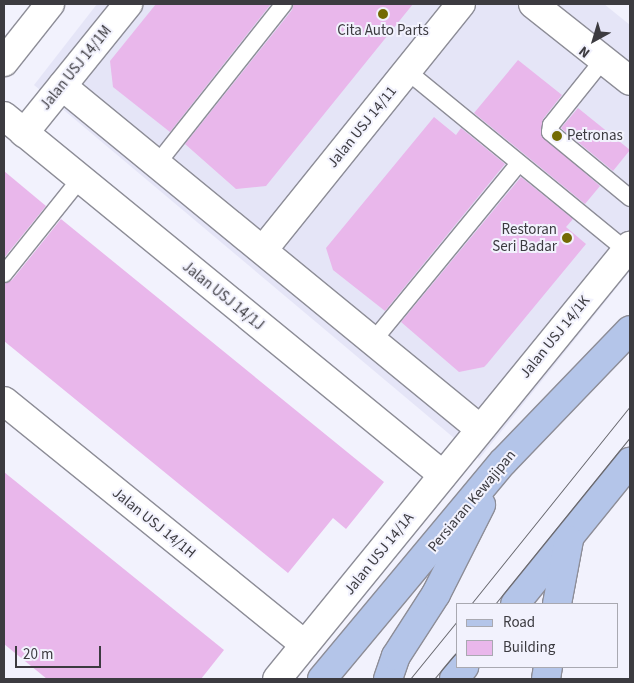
<!DOCTYPE html>
<style>
body{margin:0}
#map{position:relative;width:634px;height:683px;overflow:hidden;background:#f2f2fd;font-family:"Source Sans 3",sans-serif}
div>[style]{position:absolute}
.built>*{inset:0;background:#e5e5f7}
.building>*{inset:0;background:#e9b7eb}
.roads{filter:drop-shadow(1px 0 #8d8d97) drop-shadow(-1px 0 #8d8d97) drop-shadow(0 1px #8d8d97) drop-shadow(0 -1px #8d8d97)}
.service>*{height:16px;margin:-8px;padding:0 8px;transform-origin:8px;border-radius:8px;background:#fff}
.minor>*{height:28px;margin:-14px;padding:0 14px;transform-origin:14px;border-radius:14px;background:#fff}
.primary>*{height:28px;margin:-14px;padding:0 14px;transform-origin:14px;border-radius:14px;background:#b4c5e9}
.tram>*{height:1px;margin:-0.5px;padding:0 0.5px;transform-origin:0.5px;border-radius:0.5px;background:#66666c}
.dots>*{width:14px;height:14px;translate:-50% -50%;box-sizing:border-box;border:2px solid #f2f2fd;border-radius:50%}
span{translate:-50% -50%;white-space:nowrap;text-align:center;line-height:1.15;-webkit-text-stroke:4px #f2f2fd;paint-order:stroke}
.poi-label{font-size:15px;color:#3c3b40}
.left{translate:0 -50%;text-align:left}
.right{translate:-100% -50%;text-align:right}
.street-label{font-size:15px;color:#3c3b40}
.frame{position:absolute;inset:0;border:5px solid #3c3b40;pointer-events:none}
.legend{position:absolute;left:456px;top:603px;width:162px;height:65px;box-sizing:border-box;background:#f2f2fd;border:1px solid #a9a9b1;margin:0;padding:6px 9px;list-style:none;font-size:15px;color:#3c3b40}
.legend li{display:flex;align-items:center;gap:10px;height:25px}
.legend b{width:25px;border:1px solid #a9a9b1}
.north{position:absolute;left:569px;top:15px;width:50px;height:50px;-webkit-text-stroke:4px #f2f2fd;paint-order:stroke;rotate:219deg;font-size:14px;font-weight:700;line-height:20px;text-align:center;color:#3c3b40}
.north::after{content:'';display:block;margin:auto;width:18px;height:22px;background:#3c3b40;clip-path:polygon(50% 0,100% 100%,50% 72%,0 100%)}
.scale{position:absolute;left:15px;top:646px;width:86px;height:22px;box-sizing:border-box;border:2px solid #3c3b40;border-top:0;padding-left:6px;font-size:15px;line-height:18px;white-space:nowrap;color:#3c3b40;-webkit-text-stroke:4px #f2f2fd;paint-order:stroke}
</style>
<div id="map">
<div class="built">
<div style="clip-path:polygon(97px 4px,604px 4px,630px 25px,630px 271px,479px 459px,34px 85px)"></div>
</div>
<div class="building">
<div style="clip-path:polygon(156px 4px,271px 4px,170px 132px,113px 87px,110px 61px)"></div>
<div style="clip-path:polygon(294px 4px,413px 4px,266px 186px,236px 189px,185px 144px,292px 10px)"></div>
<div style="clip-path:polygon(518px 60px,562px 95px,543px 119px,541px 135px,600px 186px,585px 204px,474px 113px)"></div>
<div style="clip-path:polygon(578px 108px,630px 150px,613px 171px,561px 128px)"></div>
<div style="clip-path:polygon(434px 117px,456px 135px,461px 128px,505px 164px,385px 311px,333px 270px,326px 248px)"></div>
<div style="clip-path:polygon(4px 171px,46px 206px,4px 258px)"></div>
<div style="clip-path:polygon(521px 177px,573px 219px,566px 227px,586px 244px,487px 364px,484px 367px,459px 372px,401px 322px)"></div>
<div style="clip-path:polygon(61px 219px,384px 482px,346px 529px,333px 518px,288px 573px,4px 341px,4px 284px,12px 280px)"></div>
<div style="clip-path:polygon(4px 472px,224px 650px,201px 679px,47px 679px,4px 644px)"></div>
</div>
<div class="roads">
<div class="service">
<div style="left:603px;top:60px;width:83px;rotate:128.7deg"></div>
<div style="left:551px;top:125px;width:7px;rotate:98deg"></div>
<div style="left:550px;top:132px;width:104px;rotate:39.5deg"></div>
<div style="left:407px;top:71px;width:283px;rotate:39.3deg"></div>
<div style="left:157px;top:164px;width:204px;rotate:-51.6deg"></div>
<div style="left:4px;top:274px;width:122px;rotate:-51.3deg"></div>
<div style="left:373px;top:341px;width:230px;rotate:-50.6deg"></div>
</div>
<div class="minor">
<div style="left:533px;top:4px;width:124px;rotate:38.4deg"></div>
<div style="left:4px;top:62px;width:74px;rotate:-51.6deg"></div>
<div style="left:62px;top:86px;width:541px;rotate:39.37deg"></div>
<div style="left:4px;top:116px;width:567px;rotate:39.28deg"></div>
<div style="left:24px;top:133px;width:166px;rotate:-51.1deg"></div>
<div style="left:263px;top:250px;width:316px;rotate:-51.2deg"></div>
<div style="left:4px;top:401px;width:387px;rotate:39deg"></div>
<div style="left:277px;top:679px;width:559px;rotate:-50.81deg"></div>
</div>
<div class="primary">
<div style="left:515px;top:604px;width:183px;rotate:-51deg"></div>
<div style="left:557px;top:604px;width:65px;rotate:-79.4deg"></div>
<div style="left:322px;top:679px;width:283px;rotate:-50.2deg"></div>
<div style="left:503px;top:462px;width:183px;rotate:-46.1deg"></div>
<div style="left:388px;top:679px;width:24px;rotate:-71deg"></div>
<div style="left:396px;top:656px;width:74px;rotate:-57.2deg"></div>
<div style="left:436px;top:594px;width:100px;rotate:-63.2deg"></div>
<div style="left:454px;top:679px;width:16px;rotate:-50deg"></div>
<div style="left:546px;top:679px;width:12px;rotate:-81deg"></div>
</div>
</div>
<div class="tram">
<div style="left:471px;top:604px;width:254px;rotate:-51.2deg"></div>
<div style="left:495px;top:604px;width:215px;rotate:-51deg"></div>
<div style="left:410px;top:679px;width:76px;rotate:-50.9deg"></div>
<div style="left:434px;top:679px;width:38px;rotate:-50deg"></div>
</div>
<div class="dots">
<div style="left:383px;top:14px;background:#736a03"></div>
<div style="left:557px;top:136px;background:#736a03"></div>
<div style="left:567px;top:238px;background:#736a03"></div>
</div>
<div class="poi-label">
<span style="left:383px;top:31px">Cita Auto Parts</span>
<span class="left" style="left:567px;top:136px">Petronas</span>
<span class="right" style="left:557px;top:238px">Restoran<br>Seri Badar</span>
</div>
<div class="street-label">
<span style="left:76px;top:68px;rotate:-51deg">Jalan USJ 14/1M</span>
<span style="left:362px;top:127px;rotate:-51deg">Jalan USJ 14/11</span>
<span style="left:223px;top:296px;rotate:39deg">Jalan USJ 14/1J</span>
<span style="left:555px;top:337px;rotate:-51deg">Jalan USJ 14/1K</span>
<span style="left:472px;top:501px;rotate:-50deg">Persiaran Kewajipan</span>
<span style="left:154px;top:523px;rotate:39deg">Jalan USJ 14/1H</span>
<span style="left:379px;top:554px;rotate:-51deg">Jalan USJ 14/1A</span>
</div>
<div class="frame"></div>
<ul class="legend">
<li><b style="height:6px;background:#b4c5e9"></b>Road</li>
<li><b style="height:14px;background:#e9b7eb"></b>Building</li>
</ul>
<div class="north">N</div>
<div class="scale">20 m</div>
</div>
